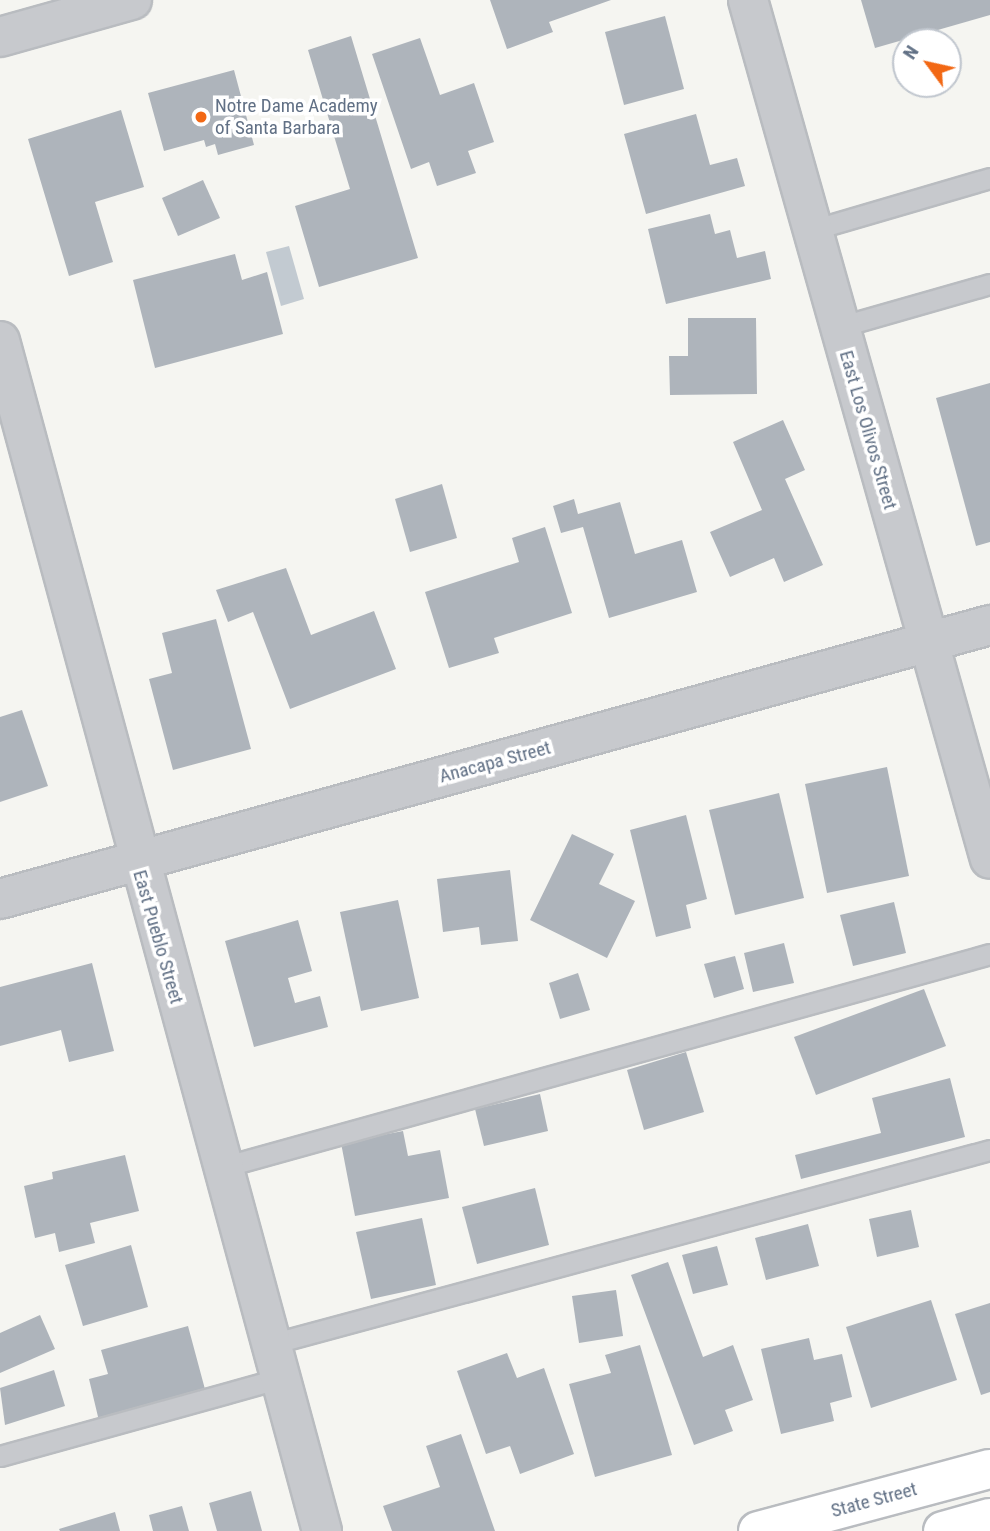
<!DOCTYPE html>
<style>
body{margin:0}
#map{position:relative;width:990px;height:1531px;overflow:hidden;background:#f5f5f1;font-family:"Roboto Condensed",sans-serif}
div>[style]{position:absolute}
.water>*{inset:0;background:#c2cad1}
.building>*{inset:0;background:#aeb4bb}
.roads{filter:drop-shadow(2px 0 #b9bcc0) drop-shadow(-2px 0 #b9bcc0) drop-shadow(0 2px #b9bcc0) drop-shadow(0 -2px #b9bcc0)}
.service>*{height:19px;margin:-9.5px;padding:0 9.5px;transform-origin:9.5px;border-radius:9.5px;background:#c7c9cd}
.minor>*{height:38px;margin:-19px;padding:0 19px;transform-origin:19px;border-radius:19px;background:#c7c9cd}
.tertiary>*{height:38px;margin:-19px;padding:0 19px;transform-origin:19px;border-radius:19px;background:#c7c9cd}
.primary>*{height:38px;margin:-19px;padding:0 19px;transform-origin:19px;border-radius:19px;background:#fff}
.dots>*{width:19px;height:19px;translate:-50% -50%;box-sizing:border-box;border:4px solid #fff;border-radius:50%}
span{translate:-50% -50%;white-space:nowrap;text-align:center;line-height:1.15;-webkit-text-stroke:7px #fff;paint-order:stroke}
.poi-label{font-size:19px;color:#617085}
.left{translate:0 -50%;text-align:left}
.street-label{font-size:19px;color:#617085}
.north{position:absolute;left:892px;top:28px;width:70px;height:70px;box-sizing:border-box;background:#fff;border:2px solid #c0c6ce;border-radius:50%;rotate:303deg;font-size:19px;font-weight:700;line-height:28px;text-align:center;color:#617085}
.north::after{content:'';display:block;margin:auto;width:24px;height:32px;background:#f26814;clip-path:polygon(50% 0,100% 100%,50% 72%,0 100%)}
</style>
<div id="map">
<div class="water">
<div style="clip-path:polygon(289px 246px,304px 299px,281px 306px,266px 252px)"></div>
</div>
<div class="building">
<div style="clip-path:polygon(490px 0,611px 0,549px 22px,553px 32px,507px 49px)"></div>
<div style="clip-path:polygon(861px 0,990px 0,990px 15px,875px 48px)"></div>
<div style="clip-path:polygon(665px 16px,684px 89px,624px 105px,605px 32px)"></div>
<div style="clip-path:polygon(351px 36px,418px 258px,319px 287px,295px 206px,350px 189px,308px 50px)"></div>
<div style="clip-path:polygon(420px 38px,440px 95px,474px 83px,494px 142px,468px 151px,476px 173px,437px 186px,429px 162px,411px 169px,372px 54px)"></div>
<div style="clip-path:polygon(234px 70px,254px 145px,218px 155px,215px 144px,206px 147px,204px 140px,164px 151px,148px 93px)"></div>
<div style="clip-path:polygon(121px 110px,144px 187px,95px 202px,113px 262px,69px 276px,28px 139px)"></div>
<div style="clip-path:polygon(696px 114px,710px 165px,737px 158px,745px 186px,646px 214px,624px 134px)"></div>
<div style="clip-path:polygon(203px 180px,220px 218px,178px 236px,162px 198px)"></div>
<div style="clip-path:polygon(710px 214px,715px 234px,730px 230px,737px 258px,765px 251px,771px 279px,666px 304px,648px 229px)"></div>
<div style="clip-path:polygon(235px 254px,242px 280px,267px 272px,283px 334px,155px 368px,133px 280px)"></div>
<div style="clip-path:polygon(688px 318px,756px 318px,757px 394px,670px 395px,669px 356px,688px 356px)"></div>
<div style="clip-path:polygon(990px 383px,990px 542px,976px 546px,936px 398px)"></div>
<div style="clip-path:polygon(783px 420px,805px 470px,785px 479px,823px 565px,784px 582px,774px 558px,730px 577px,710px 532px,762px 510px,733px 442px)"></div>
<div style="clip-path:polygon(442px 484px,457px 538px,410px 552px,395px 499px)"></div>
<div style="clip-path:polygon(574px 499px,578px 514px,620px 502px,635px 554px,682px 540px,697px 592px,609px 618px,583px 527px,561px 533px,553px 506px)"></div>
<div style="clip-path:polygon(545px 527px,572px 613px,494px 638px,499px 653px,449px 668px,425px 592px,519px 562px,512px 538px)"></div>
<div style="clip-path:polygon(286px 568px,311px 635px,374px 611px,396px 669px,290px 709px,253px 612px,228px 622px,216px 590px)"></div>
<div style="clip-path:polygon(216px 619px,251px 749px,173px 770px,149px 679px,172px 673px,162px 633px)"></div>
<div style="clip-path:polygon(22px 710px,48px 786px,0 802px,0 717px)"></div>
<div style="clip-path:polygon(887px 767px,909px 876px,827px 893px,805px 784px)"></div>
<div style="clip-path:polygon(779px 793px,804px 898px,735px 915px,709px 810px)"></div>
<div style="clip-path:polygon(686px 815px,707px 899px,686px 905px,691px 928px,656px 937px,630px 830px)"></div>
<div style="clip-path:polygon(572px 834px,614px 854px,599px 884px,635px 901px,607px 958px,530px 920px)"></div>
<div style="clip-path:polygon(510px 870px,518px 941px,481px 945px,479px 927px,443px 932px,437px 879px)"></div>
<div style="clip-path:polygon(398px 900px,419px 998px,361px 1011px,340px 912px)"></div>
<div style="clip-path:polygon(894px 902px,906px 953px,853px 966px,840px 915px)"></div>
<div style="clip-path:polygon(298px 920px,312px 971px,288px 978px,295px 1003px,320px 996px,328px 1027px,254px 1047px,225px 941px)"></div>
<div style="clip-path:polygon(784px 943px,794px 983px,753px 992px,744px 953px)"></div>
<div style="clip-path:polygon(735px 956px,744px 989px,714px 998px,704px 964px)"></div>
<div style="clip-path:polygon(92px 963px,114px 1051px,69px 1062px,61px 1030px,0 1046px,0 987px)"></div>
<div style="clip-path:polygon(578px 973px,590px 1010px,560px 1019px,549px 983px)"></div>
<div style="clip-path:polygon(924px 989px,946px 1046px,816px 1095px,794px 1037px)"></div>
<div style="clip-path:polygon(686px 1052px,704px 1112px,644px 1130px,627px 1070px)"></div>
<div style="clip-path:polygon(950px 1078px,965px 1137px,801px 1179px,795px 1155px,881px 1133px,872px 1098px)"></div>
<div style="clip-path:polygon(540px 1094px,548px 1131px,484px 1146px,475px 1109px)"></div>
<div style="clip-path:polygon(403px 1131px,408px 1156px,440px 1150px,449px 1198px,355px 1216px,341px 1143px)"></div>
<div style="clip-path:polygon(125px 1155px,139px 1211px,90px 1223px,95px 1243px,59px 1252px,55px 1233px,35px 1238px,24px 1186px,53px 1179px,52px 1172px)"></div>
<div style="clip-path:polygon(535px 1188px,549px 1245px,477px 1264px,462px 1207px)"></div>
<div style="clip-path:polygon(911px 1210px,919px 1247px,877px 1257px,869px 1219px)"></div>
<div style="clip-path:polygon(422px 1218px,436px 1285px,371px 1299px,356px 1232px)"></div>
<div style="clip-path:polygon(808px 1224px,819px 1266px,766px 1280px,755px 1238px)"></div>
<div style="clip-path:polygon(131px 1245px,148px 1307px,83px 1326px,65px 1265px)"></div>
<div style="clip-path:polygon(717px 1246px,728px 1285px,693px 1294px,682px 1255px)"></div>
<div style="clip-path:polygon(668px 1262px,703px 1357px,733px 1345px,753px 1400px,725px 1410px,733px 1431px,694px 1445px,631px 1275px)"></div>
<div style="clip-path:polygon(616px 1290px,623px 1336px,579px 1343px,572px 1296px)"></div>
<div style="clip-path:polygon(931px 1300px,957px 1380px,871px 1408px,846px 1327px)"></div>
<div style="clip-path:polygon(990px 1303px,990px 1392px,981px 1395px,955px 1314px)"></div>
<div style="clip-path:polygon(40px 1315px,55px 1349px,0 1373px,0 1333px)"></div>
<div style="clip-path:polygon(188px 1326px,206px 1393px,99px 1421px,89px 1379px,108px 1374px,101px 1350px)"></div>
<div style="clip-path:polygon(809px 1338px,814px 1360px,842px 1354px,852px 1397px,830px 1403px,834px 1421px,781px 1434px,761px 1349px)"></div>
<div style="clip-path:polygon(640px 1345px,672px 1455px,595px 1477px,569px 1384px,611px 1373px,605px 1355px)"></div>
<div style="clip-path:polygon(507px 1353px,517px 1378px,544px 1368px,574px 1454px,520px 1474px,510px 1446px,486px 1454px,457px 1371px)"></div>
<div style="clip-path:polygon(54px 1370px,65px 1406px,5px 1425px,0 1388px)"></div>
<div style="clip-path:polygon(461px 1434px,495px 1531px,392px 1531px,383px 1506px,440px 1487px,426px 1446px)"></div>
<div style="clip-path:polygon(251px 1491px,262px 1531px,217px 1531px,209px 1503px)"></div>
<div style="clip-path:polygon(182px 1506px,189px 1531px,153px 1531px,149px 1515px)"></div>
<div style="clip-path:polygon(115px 1512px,120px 1531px,60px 1531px,59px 1529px)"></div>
</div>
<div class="roads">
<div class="service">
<div style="left:812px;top:230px;width:185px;rotate:-16.3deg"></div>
<div style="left:839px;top:327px;width:157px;rotate:-15.9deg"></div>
<div style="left:223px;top:1167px;width:796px;rotate:-15.52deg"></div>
<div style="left:271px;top:1344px;width:745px;rotate:-15.1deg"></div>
<div style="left:0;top:1456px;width:292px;rotate:-15.5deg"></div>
</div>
<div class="minor">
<div style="left:748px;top:0;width:892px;rotate:74.27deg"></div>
<div style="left:0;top:37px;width:137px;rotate:-15.7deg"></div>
<div style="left:0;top:341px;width:1233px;rotate:74.86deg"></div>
</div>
<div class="tertiary">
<div style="left:0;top:899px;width:1027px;rotate:-15.47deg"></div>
</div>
<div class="primary">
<div style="left:758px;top:1531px;width:240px;rotate:-15deg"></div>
<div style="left:943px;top:1531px;width:49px;rotate:-15.5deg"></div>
</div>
</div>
<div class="dots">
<div style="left:201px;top:117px;background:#f26814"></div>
</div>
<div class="poi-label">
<span class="left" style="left:215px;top:117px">Notre Dame Academy<br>of Santa Barbara</span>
</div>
<div class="street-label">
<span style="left:868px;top:430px;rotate:74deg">East Los Olivos Street</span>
<span style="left:495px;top:762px;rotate:-15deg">Anacapa Street</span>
<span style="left:158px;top:937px;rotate:74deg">East Pueblo Street</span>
<span style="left:874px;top:1500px;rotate:-15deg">State Street</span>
</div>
<div class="north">N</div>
</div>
